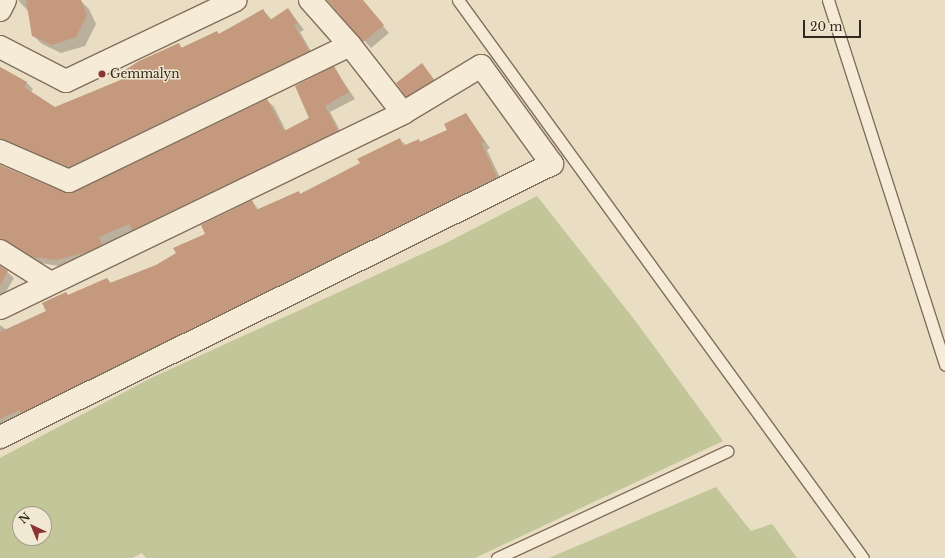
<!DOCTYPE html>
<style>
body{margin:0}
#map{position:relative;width:945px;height:558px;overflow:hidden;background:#e9ddc3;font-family:"Libre Baskerville",serif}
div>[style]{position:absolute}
.green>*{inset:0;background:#c2c699}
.shadow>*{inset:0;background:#0003}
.building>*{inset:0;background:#c4997d}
.roads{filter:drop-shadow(1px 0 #826f5c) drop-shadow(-1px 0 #826f5c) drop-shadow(0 1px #826f5c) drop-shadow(0 -1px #826f5c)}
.service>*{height:11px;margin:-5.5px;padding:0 5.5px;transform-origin:5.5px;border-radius:5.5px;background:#f5ebd6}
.minor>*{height:22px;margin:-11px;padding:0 11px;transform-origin:11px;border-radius:11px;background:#f5ebd6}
.dots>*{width:11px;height:11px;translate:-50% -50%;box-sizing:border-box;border:2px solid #f1e8d2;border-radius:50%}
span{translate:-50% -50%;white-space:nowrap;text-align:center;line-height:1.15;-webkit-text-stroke:3px #f1e8d2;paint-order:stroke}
.poi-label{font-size:12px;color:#33281e}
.left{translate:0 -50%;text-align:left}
.north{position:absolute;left:12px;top:506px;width:40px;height:40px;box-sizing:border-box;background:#f1e8d2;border:1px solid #a59b8a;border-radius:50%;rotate:316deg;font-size:11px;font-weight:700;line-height:16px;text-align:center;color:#33281e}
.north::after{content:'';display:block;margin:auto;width:14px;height:18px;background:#8b3235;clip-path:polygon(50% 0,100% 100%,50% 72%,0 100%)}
.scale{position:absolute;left:803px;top:20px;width:58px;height:18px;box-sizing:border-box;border:2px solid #33281e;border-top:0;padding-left:5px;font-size:12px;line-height:14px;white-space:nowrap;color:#33281e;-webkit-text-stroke:3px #f1e8d2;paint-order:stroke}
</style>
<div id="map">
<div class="green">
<div style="clip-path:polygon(evenodd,537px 196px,637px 323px,723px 441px,475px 558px,146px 558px,142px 553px,132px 558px,0 558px,0 458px,149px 379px,446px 243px,537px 196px,20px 514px,44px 514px,44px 538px,20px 538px,20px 514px)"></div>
<div style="clip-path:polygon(716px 487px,751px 531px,772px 524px,797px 558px,549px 558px)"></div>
</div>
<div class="shadow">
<div style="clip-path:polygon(18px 0,80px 0,89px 9px,96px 24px,85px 46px,61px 53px,42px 44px,33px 35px,29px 12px)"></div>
<div style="clip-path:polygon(328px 0,361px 0,389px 33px,371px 48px)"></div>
<div style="clip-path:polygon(288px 9px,304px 30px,300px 32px,315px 58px,76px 173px,0 147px,0 67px,26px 82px,33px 89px,31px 92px,55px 108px,124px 80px,179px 44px,183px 49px,219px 34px,263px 10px,272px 20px)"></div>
<div style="clip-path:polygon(422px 64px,440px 87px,414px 103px,407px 96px)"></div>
<div style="clip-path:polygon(334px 68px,355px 99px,330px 112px,344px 138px,140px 236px,134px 231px,105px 244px,108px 252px,64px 267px,41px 263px,14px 247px,0 247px,0 166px,69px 195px,267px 100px,274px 107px,286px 131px,310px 118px)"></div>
<div style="clip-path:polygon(466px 114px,490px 148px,487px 150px,503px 184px,0 429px,0 325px,7px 330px,47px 311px,66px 293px,69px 296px,107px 279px,112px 284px,157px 266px,206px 235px,252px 201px,259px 210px,298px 192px,301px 195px,361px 164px,399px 139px,406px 145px,418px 140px,421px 142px,448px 130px)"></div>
<div style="clip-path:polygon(0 266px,14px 278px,0 302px)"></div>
</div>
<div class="building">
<div style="clip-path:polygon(26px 0,81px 0,87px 15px,76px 37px,52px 45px,32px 36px)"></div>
<div style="clip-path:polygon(327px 0,363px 0,384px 25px,363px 42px)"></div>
<div style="clip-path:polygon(288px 8px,298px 23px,294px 25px,309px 51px,69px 167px,0 139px,0 67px,27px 82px,24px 87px,55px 107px,123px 79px,119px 74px,139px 61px,179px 43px,181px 48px,217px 31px,219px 34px,263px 9px,270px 20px)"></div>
<div style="clip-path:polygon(422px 63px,434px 80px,406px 97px,396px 83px)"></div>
<div style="clip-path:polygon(334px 66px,349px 92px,325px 106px,338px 131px,132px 230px,129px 224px,99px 237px,102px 245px,87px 252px,56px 260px,33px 257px,0 239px,0 165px,64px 192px,74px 192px,267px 99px,284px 131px,309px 118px,295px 86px)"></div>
<div style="clip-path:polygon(466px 113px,485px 142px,481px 143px,497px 177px,21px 413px,20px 410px,0 419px,0 332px,46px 311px,42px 303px,66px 292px,68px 295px,107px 278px,110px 283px,156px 265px,176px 253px,173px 248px,205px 234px,201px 225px,252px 200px,256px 210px,299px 191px,300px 194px,360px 163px,357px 159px,400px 138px,403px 146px,419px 139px,420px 142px,447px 130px,444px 124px)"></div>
<div style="clip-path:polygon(0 266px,8px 271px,0 285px)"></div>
</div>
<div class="roads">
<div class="service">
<div style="left:458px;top:0;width:689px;rotate:54.03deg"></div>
<div style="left:828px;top:0;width:383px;rotate:72.2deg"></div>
<div style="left:497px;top:558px;width:254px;rotate:-24.9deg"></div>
</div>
<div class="minor">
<div style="left:310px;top:0;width:60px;rotate:48.4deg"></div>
<div style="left:350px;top:45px;width:86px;rotate:52.1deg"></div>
<div style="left:0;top:10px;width:11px;rotate:-63deg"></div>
<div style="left:0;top:47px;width:74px;rotate:27.3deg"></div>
<div style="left:66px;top:81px;width:188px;rotate:-25.5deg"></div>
<div style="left:0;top:151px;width:75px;rotate:23.5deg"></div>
<div style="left:69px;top:181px;width:312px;rotate:-25.8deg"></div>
<div style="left:0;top:251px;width:58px;rotate:32.3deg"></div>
<div style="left:0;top:308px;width:448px;rotate:-25.8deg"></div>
<div style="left:403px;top:113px;width:91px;rotate:-31.1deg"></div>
<div style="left:481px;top:66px;width:121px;rotate:54.1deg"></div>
<div style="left:552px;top:164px;width:616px;rotate:153.68deg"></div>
</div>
</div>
<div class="dots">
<div style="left:102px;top:74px;background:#8b3235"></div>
</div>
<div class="poi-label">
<span class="left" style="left:110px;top:74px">Gemmalyn</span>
</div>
<div class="north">N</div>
<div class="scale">20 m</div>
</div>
